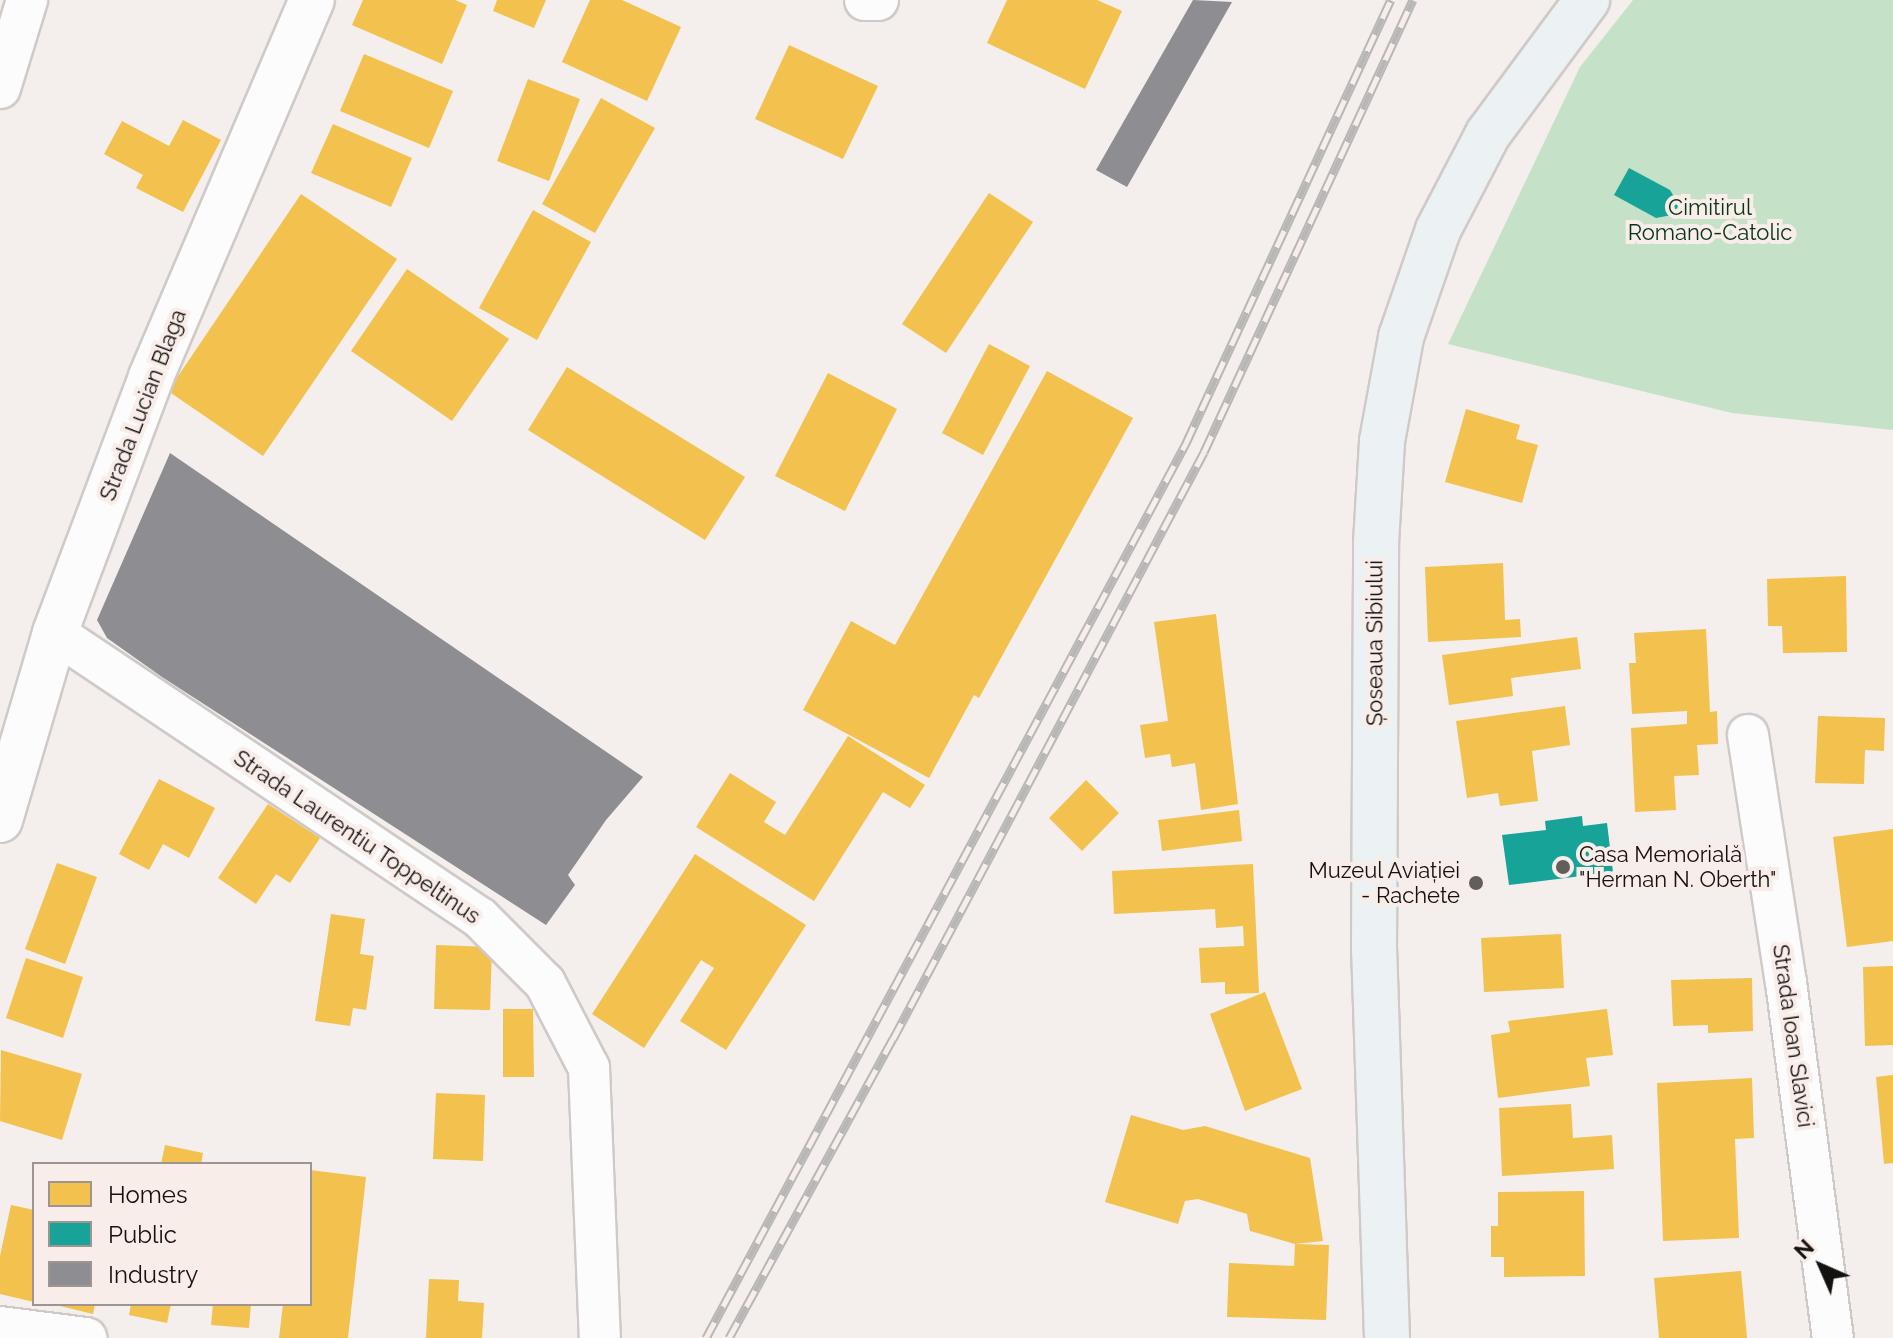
<!DOCTYPE html>
<meta charset="utf-8">
<style>
body{margin:0}
#map{position:relative;width:1893px;height:1338px;overflow:hidden;background:#f4eeec;font-family:Raleway,sans-serif}
div>[style]{position:absolute}
.green>*{inset:0;background:#c5e2c8}
.homes>*{inset:0;background:#f2c14e}
.public>*{inset:0;background:#17a398}
.industry>*{inset:0;background:#8d8d92}
.roads{filter:drop-shadow(2px 0 #cfcac8) drop-shadow(-2px 0 #cfcac8) drop-shadow(0 2px #cfcac8) drop-shadow(0 -2px #cfcac8)}
.minor>*{height:40px;margin:-20px;padding:0 20px;transform-origin:20px;border-radius:20px;background:#fdfcfc}
.tertiary>*{height:44px;margin:-22px;padding:0 22px;transform-origin:22px;border-radius:22px;background:#fdfcfc}
.primary>*{height:44px;margin:-22px;padding:0 22px;transform-origin:22px;border-radius:22px;background:#ecf2f3}
.rail>*{height:9px;margin-top:-4.5px;transform-origin:0;background:repeating-linear-gradient(90deg,#f8ede8 0 18px,#b8b7b6 0 36px);box-sizing:border-box;border-block:2px solid #b8b7b6}
.dots>*{width:22px;height:22px;translate:-50% -50%;box-sizing:border-box;border:4px solid #f8ede8;border-radius:50%}
span{translate:-50% -50%;white-space:nowrap;text-align:center;line-height:1.15;-webkit-text-stroke:8px #f8ede8;paint-order:stroke}
.park-label{font-size:22px;color:#063617}
.street-label{font-size:22px;color:#14110f}
.poi-label{font-size:22px;color:#14110f}
.left{translate:0 -50%;text-align:left}
.right{translate:-100% -50%;text-align:right}
.legend{position:absolute;left:32px;top:1162px;width:280px;height:144px;box-sizing:border-box;background:#f8ede8;border:2px solid #9d9591;margin:0;padding:10px 14px;list-style:none;font-size:24px;color:#14110f}
.legend li{display:flex;align-items:center;gap:16px;height:40px}
.legend b{width:40px;border:2px solid #9d9591}
.north{position:absolute;left:1781px;top:1226px;width:80px;height:80px;-webkit-text-stroke:6px #f8ede8;paint-order:stroke;rotate:315deg;font-size:22px;font-weight:700;line-height:32px;text-align:center;color:#14110f}
.north::after{content:'';display:block;margin:auto;width:28px;height:36px;background:#14110f;clip-path:polygon(50% 0,100% 100%,50% 72%,0 100%)}
</style>
<div id="map">
<div class="green">
<div style="clip-path:polygon(1633px 0,1893px 0,1893px 430px,1732px 413px,1448px 344px,1580px 67px)"></div>
</div>
<div class="homes">
<div style="clip-path:polygon(363px 0,455px 0,467px 5px,442px 64px,352px 25px)"></div>
<div style="clip-path:polygon(497px 0,546px 0,534px 28px,493px 11px)"></div>
<div style="clip-path:polygon(590px 0,622px 0,681px 27px,647px 101px,562px 62px)"></div>
<div style="clip-path:polygon(1007px 0,1097px 0,1122px 11px,1085px 89px,987px 43px)"></div>
<div style="clip-path:polygon(789px 45px,878px 86px,843px 159px,755px 119px)"></div>
<div style="clip-path:polygon(364px 54px,453px 91px,429px 148px,340px 111px)"></div>
<div style="clip-path:polygon(528px 79px,580px 99px,549px 181px,497px 161px)"></div>
<div style="clip-path:polygon(601px 98px,655px 128px,595px 233px,542px 204px)"></div>
<div style="clip-path:polygon(183px 120px,221px 140px,183px 212px,136px 188px,143px 175px,104px 154px,122px 121px,169px 146px)"></div>
<div style="clip-path:polygon(333px 124px,412px 158px,391px 207px,311px 173px)"></div>
<div style="clip-path:polygon(989px 193px,1033px 222px,946px 353px,902px 324px)"></div>
<div style="clip-path:polygon(301px 194px,397px 259px,263px 456px,168px 391px)"></div>
<div style="clip-path:polygon(533px 210px,591px 242px,537px 340px,479px 308px)"></div>
<div style="clip-path:polygon(407px 269px,509px 339px,452px 421px,351px 351px)"></div>
<div style="clip-path:polygon(989px 344px,1030px 366px,983px 455px,942px 433px)"></div>
<div style="clip-path:polygon(567px 367px,745px 477px,705px 540px,528px 430px)"></div>
<div style="clip-path:polygon(1047px 371px,1133px 418px,979px 698px,974px 695px,929px 778px,803px 710px,851px 621px,895px 645px)"></div>
<div style="clip-path:polygon(828px 373px,897px 409px,845px 511px,775px 476px)"></div>
<div style="clip-path:polygon(1466px 409px,1520px 425px,1516px 439px,1538px 445px,1522px 503px,1445px 482px)"></div>
<div style="clip-path:polygon(1503px 563px,1505px 620px,1520px 619px,1521px 637px,1428px 642px,1425px 567px)"></div>
<div style="clip-path:polygon(1846px 576px,1847px 652px,1783px 653px,1782px 626px,1768px 626px,1767px 579px)"></div>
<div style="clip-path:polygon(1216px 614px,1238px 804px,1201px 810px,1195px 763px,1172px 767px,1170px 754px,1145px 758px,1140px 725px,1168px 721px,1154px 622px)"></div>
<div style="clip-path:polygon(1706px 629px,1710px 712px,1717px 711px,1718px 744px,1697px 745px,1699px 775px,1674px 776px,1676px 810px,1635px 812px,1631px 728px,1687px 724px,1687px 711px,1632px 714px,1629px 663px,1636px 663px,1634px 633px)"></div>
<div style="clip-path:polygon(1577px 637px,1581px 669px,1511px 678px,1513px 696px,1449px 705px,1442px 655px)"></div>
<div style="clip-path:polygon(1565px 706px,1570px 745px,1532px 751px,1538px 801px,1500px 806px,1498px 793px,1467px 798px,1456px 721px)"></div>
<div style="clip-path:polygon(1818px 716px,1885px 718px,1884px 751px,1865px 750px,1864px 784px,1815px 783px)"></div>
<div style="clip-path:polygon(848px 736px,925px 785px,910px 808px,883px 792px,814px 901px,696px 827px,730px 773px,776px 802px,764px 822px,785px 835px)"></div>
<div style="clip-path:polygon(159px 779px,215px 808px,189px 858px,163px 844px,149px 870px,119px 854px)"></div>
<div style="clip-path:polygon(1086px 780px,1119px 813px,1082px 851px,1049px 818px)"></div>
<div style="clip-path:polygon(268px 804px,320px 838px,290px 883px,276px 874px,256px 904px,218px 878px)"></div>
<div style="clip-path:polygon(1239px 810px,1242px 841px,1162px 851px,1158px 820px)"></div>
<div style="clip-path:polygon(1893px 829px,1893px 941px,1847px 947px,1833px 837px)"></div>
<div style="clip-path:polygon(695px 854px,806px 925px,726px 1050px,680px 1021px,714px 968px,701px 960px,644px 1048px,592px 1014px)"></div>
<div style="clip-path:polygon(57px 863px,97px 877px,65px 964px,25px 949px)"></div>
<div style="clip-path:polygon(1253px 864px,1259px 993px,1225px 994px,1225px 982px,1201px 983px,1199px 948px,1244px 946px,1243px 926px,1216px 928px,1215px 909px,1114px 914px,1112px 871px)"></div>
<div style="clip-path:polygon(331px 914px,365px 919px,360px 954px,374px 956px,366px 1010px,353px 1008px,350px 1026px,315px 1021px)"></div>
<div style="clip-path:polygon(1561px 934px,1564px 988px,1484px 992px,1481px 938px)"></div>
<div style="clip-path:polygon(436px 945px,492px 947px,490px 1010px,434px 1009px)"></div>
<div style="clip-path:polygon(26px 958px,83px 977px,63px 1038px,6px 1018px)"></div>
<div style="clip-path:polygon(1893px 966px,1893px 1045px,1865px 1046px,1863px 967px)"></div>
<div style="clip-path:polygon(1752px 978px,1753px 1031px,1708px 1033px,1708px 1025px,1673px 1026px,1671px 980px)"></div>
<div style="clip-path:polygon(1265px 992px,1302px 1089px,1245px 1111px,1210px 1014px)"></div>
<div style="clip-path:polygon(503px 1009px,533px 1009px,534px 1077px,503px 1077px)"></div>
<div style="clip-path:polygon(1607px 1009px,1613px 1055px,1586px 1058px,1590px 1086px,1498px 1098px,1491px 1035px,1510px 1032px,1508px 1021px)"></div>
<div style="clip-path:polygon(1px 1050px,82px 1074px,62px 1140px,0 1121px)"></div>
<div style="clip-path:polygon(1893px 1075px,1893px 1163px,1884px 1164px,1876px 1077px)"></div>
<div style="clip-path:polygon(1752px 1078px,1754px 1138px,1735px 1139px,1739px 1238px,1663px 1241px,1657px 1083px)"></div>
<div style="clip-path:polygon(436px 1093px,485px 1095px,483px 1161px,433px 1159px)"></div>
<div style="clip-path:polygon(1571px 1104px,1573px 1138px,1612px 1135px,1614px 1169px,1502px 1176px,1499px 1108px)"></div>
<div style="clip-path:polygon(1131px 1115px,1183px 1130px,1205px 1126px,1310px 1158px,1323px 1241px,1295px 1244px,1250px 1231px,1247px 1214px,1198px 1199px,1185px 1201px,1178px 1224px,1105px 1202px)"></div>
<div style="clip-path:polygon(165px 1145px,203px 1153px,201px 1164px,161px 1164px)"></div>
<div style="clip-path:polygon(310px 1170px,366px 1177px,348px 1338px,279px 1338px,283px 1304px,310px 1304px)"></div>
<div style="clip-path:polygon(1584px 1191px,1585px 1276px,1504px 1277px,1504px 1257px,1491px 1257px,1491px 1226px,1498px 1226px,1498px 1192px)"></div>
<div style="clip-path:polygon(11px 1205px,34px 1210px,34px 1302px,0 1294px,0 1256px)"></div>
<div style="clip-path:polygon(1295px 1244px,1329px 1245px,1326px 1320px,1227px 1317px,1229px 1263px,1294px 1266px)"></div>
<div style="clip-path:polygon(1741px 1271px,1747px 1338px,1659px 1338px,1654px 1278px)"></div>
<div style="clip-path:polygon(429px 1279px,459px 1280px,458px 1301px,484px 1303px,482px 1338px,426px 1338px)"></div>
<div style="clip-path:polygon(52px 1304px,95px 1304px,93px 1314px)"></div>
<div style="clip-path:polygon(131px 1304px,171px 1304px,167px 1323px,129px 1315px)"></div>
<div style="clip-path:polygon(213px 1304px,251px 1304px,249px 1328px,211px 1325px)"></div>
</div>
<div class="public">
<div style="clip-path:polygon(1629px 168px,1670px 190px,1679px 205px,1672px 215px,1656px 218px,1614px 195px)"></div>
<div style="clip-path:polygon(1582px 816px,1583px 826px,1607px 823px,1613px 872px,1509px 885px,1502px 835px,1546px 830px,1545px 821px)"></div>
</div>
<div class="industry">
<div style="clip-path:polygon(1193px 0,1232px 2px,1127px 187px,1096px 170px)"></div>
<div style="clip-path:polygon(170px 453px,643px 777px,606px 820px,568px 875px,575px 885px,546px 925px,162px 677px,107px 638px,97px 620px)"></div>
</div>
<div class="roads">
<div class="minor">
<div style="left:865px;top:0;width:13px"></div>
<div style="left:0;top:88px;width:92px;rotate:-72.9deg"></div>
<div style="left:55px;top:633px;width:512px;rotate:33.85deg"></div>
<div style="left:480px;top:918px;width:92px;rotate:45deg"></div>
<div style="left:545px;top:983px;width:96px;rotate:62.6deg"></div>
<div style="left:589px;top:1068px;width:270px;rotate:87.7deg"></div>
<div style="left:1748px;top:735px;width:250px;rotate:81.3deg"></div>
<div style="left:1786px;top:982px;width:359px;rotate:82.5deg"></div>
<div style="left:0;top:1327px;width:87px;rotate:7.3deg"></div>
</div>
<div class="tertiary">
<div style="left:0;top:820px;width:195px;rotate:-73.6deg"></div>
<div style="left:55px;top:633px;width:273px;rotate:-69.4deg"></div>
<div style="left:151px;top:377px;width:410px;rotate:-66.9deg"></div>
</div>
<div class="primary">
<div style="left:1387px;top:1338px;width:389px;rotate:-91.9deg"></div>
<div style="left:1374px;top:949px;width:406px;rotate:-89.7deg"></div>
<div style="left:1376px;top:543px;width:102px;rotate:-86.6deg"></div>
<div style="left:1382px;top:441px;width:106px;rotate:-79.6deg"></div>
<div style="left:1401px;top:337px;width:113px;rotate:-70.9deg"></div>
<div style="left:1438px;top:230px;width:108px;rotate:-62.5deg"></div>
<div style="left:1488px;top:134px;width:167px;rotate:-53.5deg"></div>
</div>
</div>
<div class="rail">
<div style="left:706px;top:1338px;width:1016px;rotate:-61.79deg"></div>
<div style="left:1186px;top:443px;width:488px;rotate:-65.2deg"></div>
<div style="left:729px;top:1338px;width:341px;rotate:-61.3deg"></div>
<div style="left:893px;top:1039px;width:664px;rotate:-62.08deg"></div>
<div style="left:1204px;top:452px;width:498px;rotate:-65.2deg"></div>
</div>
<div class="dots">
<div style="left:1563px;top:867px;background:#625e5c"></div>
<div style="left:1476px;top:883px;background:#625e5c"></div>
</div>
<div class="park-label">
<span style="left:1710px;top:220px">Cimitirul<br>Romano-Catolic</span>
</div>
<div class="street-label">
<span style="left:143px;top:405px;rotate:-69deg">Strada Lucian Blaga</span>
<span style="left:1375px;top:643px;rotate:-90deg">Șoseaua Sibiului</span>
<span style="left:357px;top:837px;rotate:34deg">Strada Laurentiu Toppeltinus</span>
<span style="left:1793px;top:1036px;rotate:82deg">Strada Ioan Slavici</span>
</div>
<div class="poi-label">
<span class="left" style="left:1579px;top:867px">Casa Memorială<br>"Herman N. Oberth"</span>
<span class="right" style="left:1460px;top:883px">Muzeul Aviației<br>- Rachete</span>
</div>
<ul class="legend">
<li><b style="height:22px;background:#f2c14e"></b>Homes</li>
<li><b style="height:22px;background:#17a398"></b>Public</li>
<li><b style="height:22px;background:#8d8d92"></b>Industry</li>
</ul>
<div class="north">N</div>
</div>
